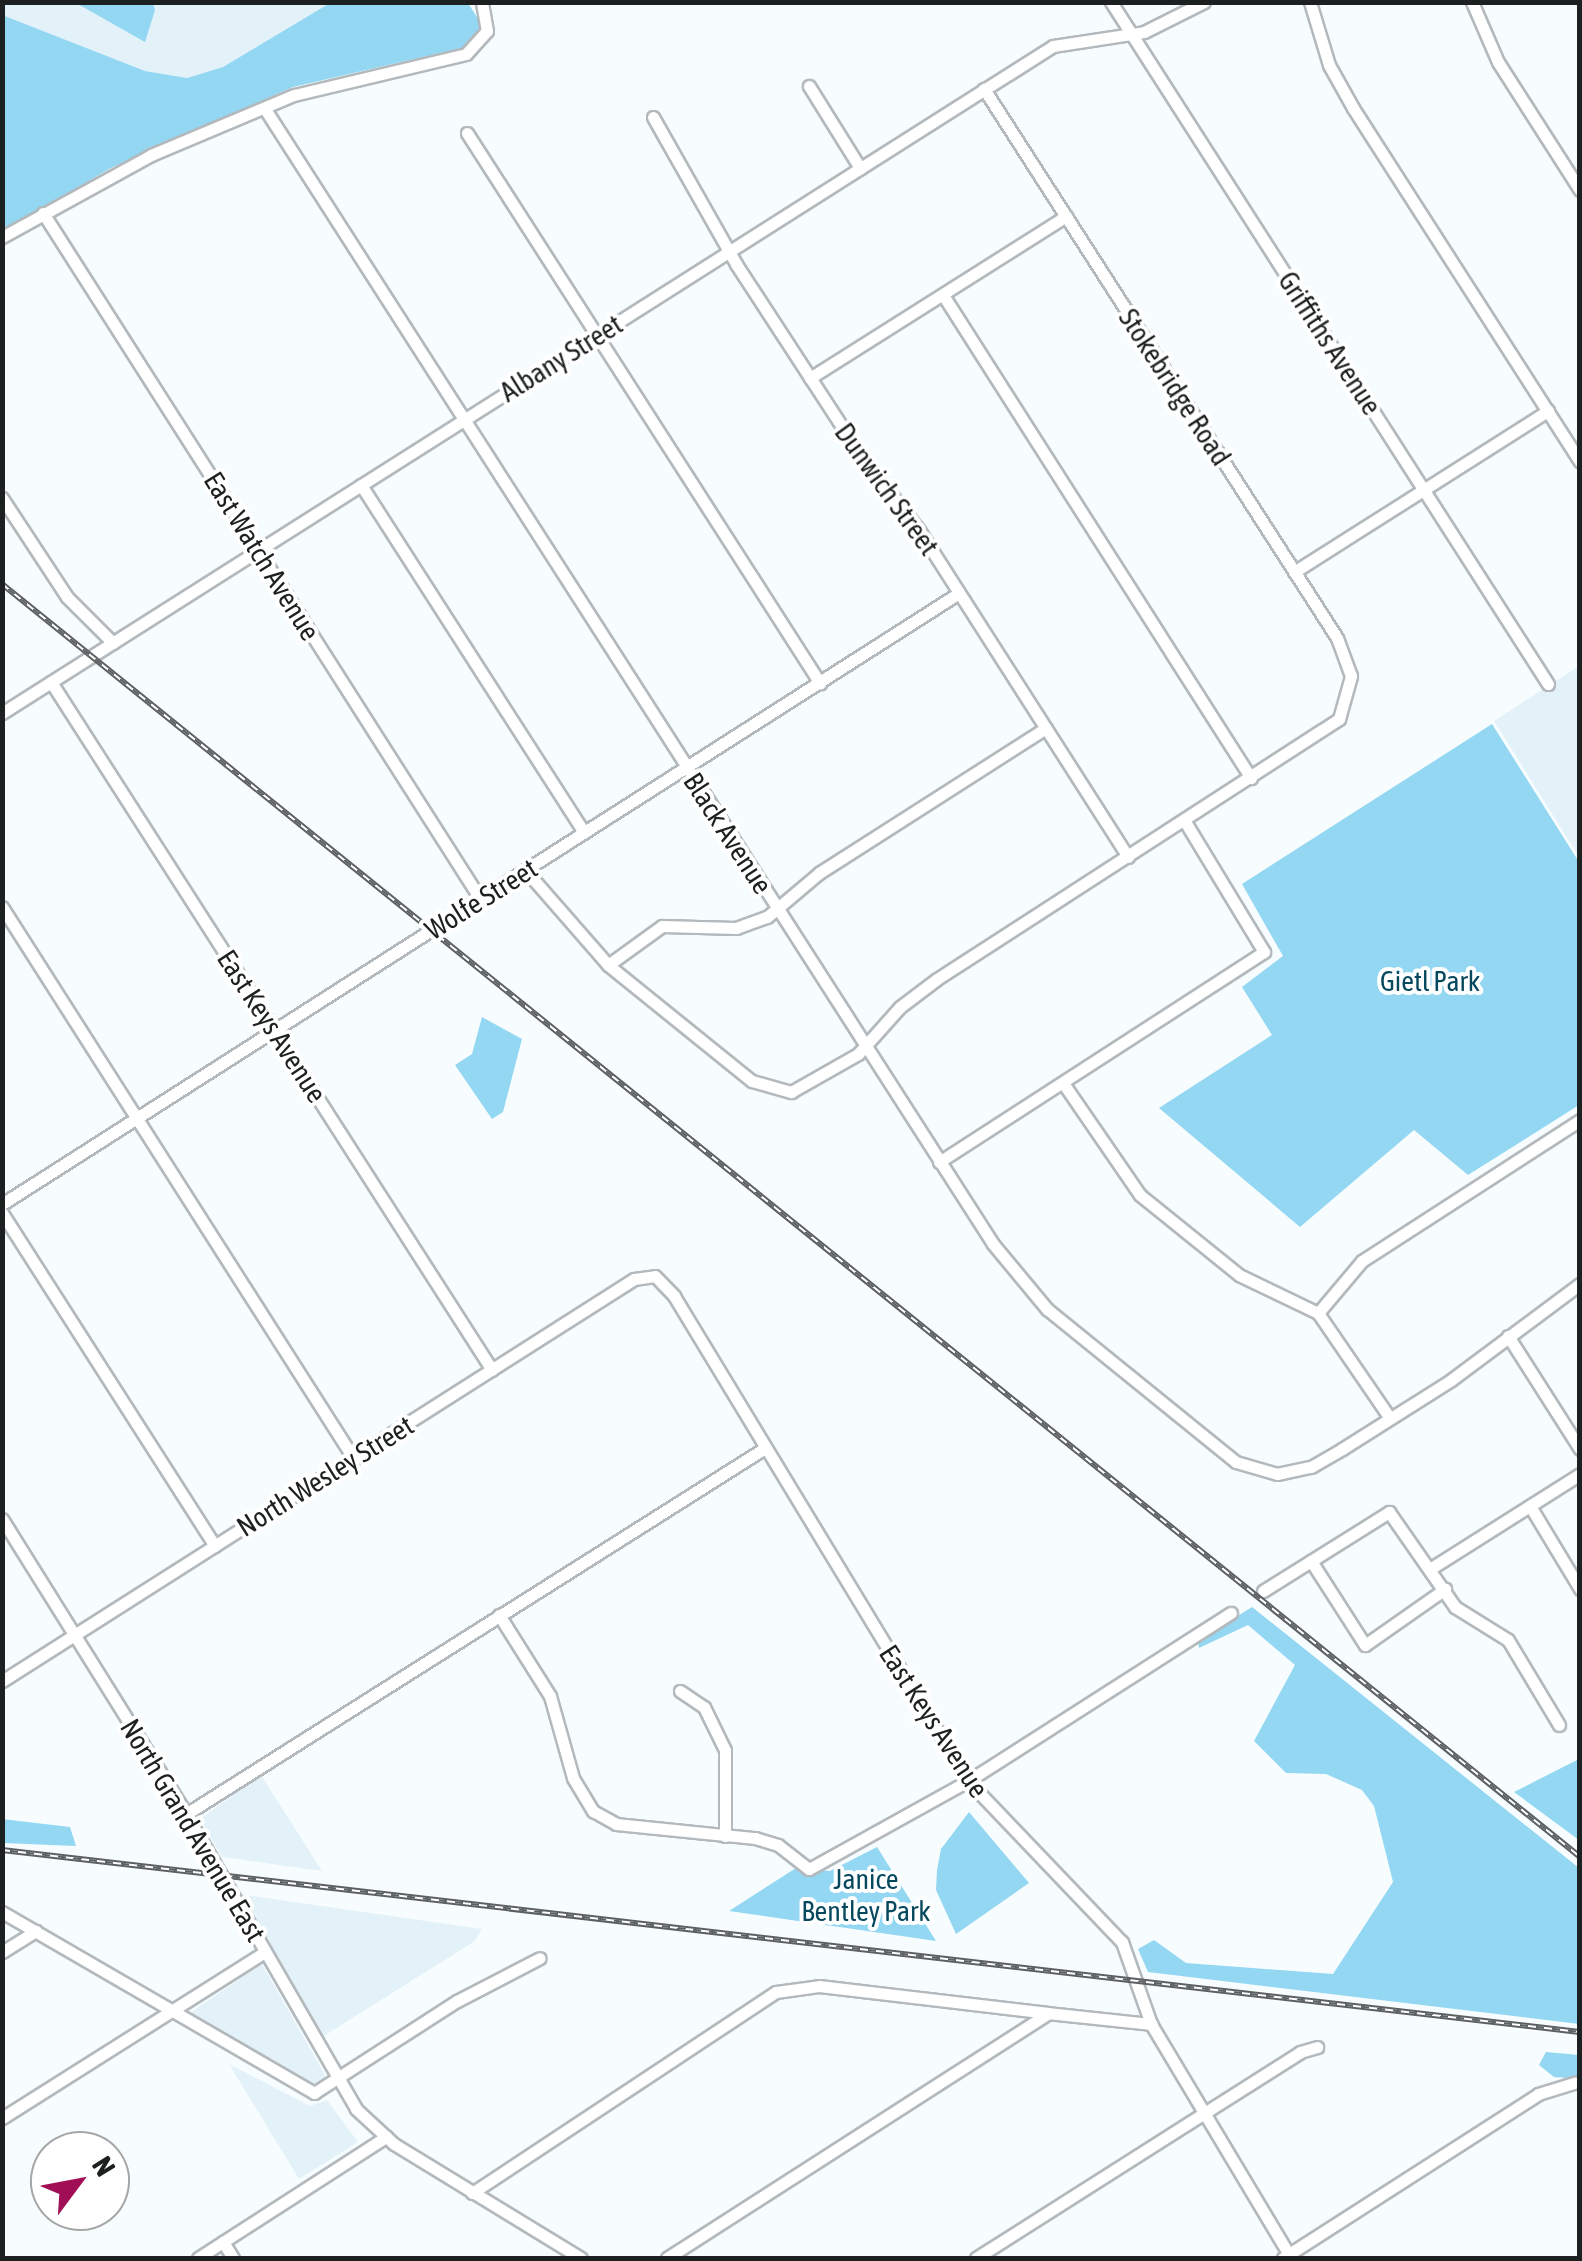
<!DOCTYPE html>
<style>
body{margin:0}
#map{position:relative;width:1582px;height:2261px;overflow:hidden;background:#f7fdff;font-family:"Asap Condensed",sans-serif}
div>[style]{position:absolute}
.built>*{inset:0;background:#e3f2f9}
.green>*{inset:0;background:#93d7f3}
.roads{filter:drop-shadow(2px 0 #b3b9bc) drop-shadow(-2px 0 #b3b9bc) drop-shadow(0 2px #b3b9bc) drop-shadow(0 -2px #b3b9bc)}
.minor>*{height:11px;margin:-5.5px;padding:0 5.5px;transform-origin:5.5px;border-radius:5.5px;background:#fff}
.rail>*{height:6px;margin-top:-3px;transform-origin:0;background:repeating-linear-gradient(90deg,#fff 0 8px,#5c6061 0 16px);box-sizing:border-box;border-block:2px solid #5c6061}
span{translate:-50% -50%;white-space:nowrap;text-align:center;line-height:1.15;-webkit-text-stroke:8px #fff;paint-order:stroke}
.street-label{font-size:28px;color:#1d2021}
.park-label{font-size:28px;color:#06495e}
.frame{position:absolute;inset:0;border:5px solid #1d2021;pointer-events:none}
.north{position:absolute;left:30px;top:2131px;width:100px;height:100px;box-sizing:border-box;background:#fff;border:2px solid #a5a6a6;border-radius:50%;rotate:58deg;font-size:28px;font-weight:700;line-height:40px;text-align:center;color:#1d2021}
.north::after{content:'';display:block;margin:auto;width:35px;height:45px;background:#a00f55;clip-path:polygon(50% 0,100% 100%,50% 72%,0 100%)}
</style>
<div id="map">
<div class="built">
<div style="clip-path:polygon(3px 2px,330px 3px,223px 67px,187px 78px,145px 71px,11px 20px,3px 15px)"></div>
<div style="clip-path:polygon(1579px 666px,1579px 857px,1494px 721px)"></div>
<div style="clip-path:polygon(261px 1775px,322px 1871px,222px 1857px,200px 1819px)"></div>
<div style="clip-path:polygon(238px 1894px,482px 1929px,475px 1941px,319px 2039px)"></div>
<div style="clip-path:polygon(262px 1964px,325px 2075px,322px 2084px,307px 2083px,188px 2014px)"></div>
<div style="clip-path:polygon(229px 2064px,310px 2106px,327px 2100px,358px 2142px,299px 2179px)"></div>
</div>
<div class="green">
<div style="clip-path:polygon(76px 3px,153px 3px,155px 10px,145px 42px)"></div>
<div style="clip-path:polygon(330px 3px,468px 3px,482px 25px,462px 48px,293px 87px,111px 168px,3px 231px,2px 15px,145px 71px,187px 78px,223px 67px)"></div>
<div style="clip-path:polygon(1492px 724px,1579px 862px,1579px 1105px,1468px 1175px,1414px 1130px,1300px 1227px,1159px 1108px,1272px 1035px,1242px 987px,1283px 956px,1242px 884px)"></div>
<div style="clip-path:polygon(482px 1017px,522px 1039px,503px 1112px,492px 1119px,455px 1065px,472px 1054px)"></div>
<div style="clip-path:polygon(1252px 1607px,1579px 1868px,1579px 2024px,1148px 1972px,1138px 1949px,1154px 1940px,1186px 1963px,1333px 1974px,1393px 1882px,1374px 1806px,1362px 1790px,1326px 1774px,1286px 1773px,1254px 1741px,1295px 1665px,1248px 1625px,1199px 1648px,1198px 1641px)"></div>
<div style="clip-path:polygon(1579px 1759px,1579px 1840px,1514px 1792px)"></div>
<div style="clip-path:polygon(969px 1812px,1029px 1883px,956px 1934px,936px 1890px,937px 1870px,941px 1849px)"></div>
<div style="clip-path:polygon(2px 1819px,70px 1827px,76px 1846px,3px 1843px)"></div>
<div style="clip-path:polygon(877px 1847px,936px 1941px,729px 1911px,796px 1868px,830px 1871px)"></div>
<div style="clip-path:polygon(1546px 2052px,1579px 2055px,1579px 2079px,1554px 2077px,1539px 2065px)"></div>
</div>
<div class="roads">
<div class="minor">
<div style="left:1111px;top:2px;width:810px;rotate:57.35deg"></div>
<div style="left:1310px;top:2px;width:66px;rotate:73.2deg"></div>
<div style="left:1329px;top:65px;width:49px;rotate:60.8deg"></div>
<div style="left:1353px;top:108px;width:420px;rotate:57.3deg"></div>
<div style="left:1472px;top:2px;width:65px;rotate:66.6deg"></div>
<div style="left:1498px;top:62px;width:152px;rotate:57.4deg"></div>
<div style="left:809px;top:86px;width:97px;rotate:58.1deg"></div>
<div style="left:265px;top:109px;width:1348px;rotate:57.32deg"></div>
<div style="left:993px;top:1244px;width:85px;rotate:50.3deg"></div>
<div style="left:1047px;top:1309px;width:243px;rotate:39deg"></div>
<div style="left:1236px;top:1462px;width:43px;rotate:16.3deg"></div>
<div style="left:1277px;top:1474px;width:35px;rotate:-12deg"></div>
<div style="left:1311px;top:1467px;width:36px;rotate:-30deg"></div>
<div style="left:1342px;top:1449px;width:129px;rotate:-32.3deg"></div>
<div style="left:1451px;top:1380px;width:161px;rotate:-36.7deg"></div>
<div style="left:653px;top:117px;width:169px;rotate:60.5deg"></div>
<div style="left:736px;top:264px;width:227px;rotate:56.9deg"></div>
<div style="left:860px;top:454px;width:96px;rotate:52.2deg"></div>
<div style="left:919px;top:530px;width:388px;rotate:57.4deg"></div>
<div style="left:467px;top:133px;width:654px;rotate:57.31deg"></div>
<div style="left:43px;top:213px;width:815px;rotate:57.48deg"></div>
<div style="left:2px;top:237px;width:170px;rotate:-28.8deg"></div>
<div style="left:151px;top:155px;width:155px;rotate:-22.8deg"></div>
<div style="left:294px;top:95px;width:177px;rotate:-13.4deg"></div>
<div style="left:466px;top:54px;width:31px;rotate:-48deg"></div>
<div style="left:487px;top:31px;width:29px;rotate:-100deg"></div>
<div style="left:943px;top:295px;width:573px;rotate:57.48deg"></div>
<div style="left:810px;top:378px;width:303px;rotate:-32.3deg"></div>
<div style="left:361px;top:485px;width:413px;rotate:57.3deg"></div>
<div style="left:2px;top:498px;width:118px;rotate:56.7deg"></div>
<div style="left:67px;top:597px;width:65px;rotate:45deg"></div>
<div style="left:1294px;top:572px;width:301px;rotate:-32.4deg"></div>
<div style="left:51px;top:682px;width:817px;rotate:57.34deg"></div>
<div style="left:2px;top:713px;width:1245px;rotate:-32.4deg"></div>
<div style="left:1053px;top:46px;width:92px;rotate:-8.7deg"></div>
<div style="left:1144px;top:32px;width:67px;rotate:-26.6deg"></div>
<div style="left:527px;top:872px;width:123px;rotate:48.9deg"></div>
<div style="left:608px;top:965px;width:185px;rotate:38.9deg"></div>
<div style="left:752px;top:1081px;width:41px;rotate:15.8deg"></div>
<div style="left:791px;top:1092px;width:77px;rotate:-29.6deg"></div>
<div style="left:858px;top:1054px;width:63px;rotate:-48.2deg"></div>
<div style="left:900px;top:1007px;width:46px;rotate:-37.1deg"></div>
<div style="left:937px;top:979px;width:479px;rotate:-32.9deg"></div>
<div style="left:1339px;top:719px;width:45px;rotate:-74.4deg"></div>
<div style="left:1351px;top:676px;width:40px;rotate:-110.2deg"></div>
<div style="left:1337px;top:638px;width:653px;rotate:-122.74deg"></div>
<div style="left:2px;top:907px;width:655px;rotate:57.48deg"></div>
<div style="left:608px;top:965px;width:67px;rotate:-35.8deg"></div>
<div style="left:662px;top:926px;width:74px;rotate:1.5deg"></div>
<div style="left:736px;top:928px;width:33px;rotate:-20deg"></div>
<div style="left:767px;top:917px;width:68px;rotate:-40.2deg"></div>
<div style="left:819px;top:873px;width:269px;rotate:-32.6deg"></div>
<div style="left:1063px;top:1083px;width:136px;rotate:55.5deg"></div>
<div style="left:1140px;top:1195px;width:127px;rotate:38.9deg"></div>
<div style="left:1239px;top:1275px;width:88px;rotate:25.7deg"></div>
<div style="left:1318px;top:1313px;width:127px;rotate:55.6deg"></div>
<div style="left:939px;top:1162px;width:387px;rotate:-32.9deg"></div>
<div style="left:1264px;top:952px;width:154px;rotate:-121.2deg"></div>
<div style="left:2px;top:1204px;width:1135px;rotate:-32.56deg"></div>
<div style="left:2px;top:1213px;width:395px;rotate:57.4deg"></div>
<div style="left:1318px;top:1313px;width:68px;rotate:-49.8deg"></div>
<div style="left:1362px;top:1261px;width:260px;rotate:-32.9deg"></div>
<div style="left:1508px;top:1336px;width:134px;rotate:57.5deg"></div>
<div style="left:1530px;top:1506px;width:97px;rotate:58.9deg"></div>
<div style="left:2px;top:1519px;width:348px;rotate:58deg"></div>
<div style="left:186px;top:1814px;width:340px;rotate:60deg"></div>
<div style="left:356px;top:2109px;width:52px;rotate:42.6deg"></div>
<div style="left:394px;top:2144px;width:219px;rotate:31.4deg"></div>
<div style="left:1311px;top:1561px;width:100px;rotate:57.3deg"></div>
<div style="left:1365px;top:1645px;width:98px;rotate:-35deg"></div>
<div style="left:1433px;top:1567px;width:174px;rotate:-32.3deg"></div>
<div style="left:1263px;top:1591px;width:149px;rotate:-32.1deg"></div>
<div style="left:1389px;top:1512px;width:116px;rotate:55.2deg"></div>
<div style="left:1455px;top:1607px;width:62px;rotate:31.9deg"></div>
<div style="left:1508px;top:1640px;width:99px;rotate:59deg"></div>
<div style="left:499px;top:1615px;width:96px;rotate:57.8deg"></div>
<div style="left:550px;top:1696px;width:85px;rotate:74.3deg"></div>
<div style="left:573px;top:1778px;width:39px;rotate:59deg"></div>
<div style="left:593px;top:1811px;width:26px;rotate:29deg"></div>
<div style="left:616px;top:1824px;width:140px;rotate:5.8deg"></div>
<div style="left:755px;top:1838px;width:24px;rotate:17deg"></div>
<div style="left:778px;top:1845px;width:39px;rotate:38deg"></div>
<div style="left:809px;top:1869px;width:182px;rotate:-29deg"></div>
<div style="left:968px;top:1781px;width:312px;rotate:-32.6deg"></div>
<div style="left:2px;top:1681px;width:749px;rotate:-32.46deg"></div>
<div style="left:634px;top:1279px;width:21px;rotate:-8deg"></div>
<div style="left:655px;top:1276px;width:28px;rotate:46deg"></div>
<div style="left:674px;top:1296px;width:567px;rotate:58.78deg"></div>
<div style="left:968px;top:1781px;width:223px;rotate:46.3deg"></div>
<div style="left:1122px;top:1942px;width:87px;rotate:70.5deg"></div>
<div style="left:1151px;top:2024px;width:273px;rotate:59.1deg"></div>
<div style="left:680px;top:1691px;width:29px;rotate:34deg"></div>
<div style="left:704px;top:1707px;width:48px;rotate:64deg"></div>
<div style="left:725px;top:1750px;width:86px;rotate:90deg"></div>
<div style="left:186px;top:1814px;width:685px;rotate:-32.3deg"></div>
<div style="left:2px;top:1912px;width:361px;rotate:30.1deg"></div>
<div style="left:314px;top:2093px;width:170px;rotate:-32.8deg"></div>
<div style="left:457px;top:2001px;width:93px;rotate:-27.4deg"></div>
<div style="left:2px;top:1952px;width:40px;rotate:-32deg"></div>
<div style="left:2px;top:2118px;width:311px;rotate:-32.3deg"></div>
<div style="left:472px;top:2193px;width:364px;rotate:-33.5deg"></div>
<div style="left:776px;top:1992px;width:43px;rotate:-7.9deg"></div>
<div style="left:819px;top:1986px;width:231px;rotate:6.7deg"></div>
<div style="left:223px;top:2242px;width:19px;rotate:58deg"></div>
<div style="left:198px;top:2258px;width:224px;rotate:-32.8deg"></div>
<div style="left:667px;top:2258px;width:453px;rotate:-32.7deg"></div>
<div style="left:1048px;top:2013px;width:104px;rotate:6.1deg"></div>
<div style="left:976px;top:2258px;width:384px;rotate:-32.4deg"></div>
<div style="left:1300px;top:2052px;width:18px;rotate:-16deg"></div>
<div style="left:1283px;top:2258px;width:303px;rotate:-32.7deg"></div>
<div style="left:1538px;top:2094px;width:39px;rotate:-17deg"></div>
</div>
</div>
<div class="rail">
<div style="left:2px;top:584px;width:2027px;rotate:38.89deg"></div>
<div style="left:2px;top:1850px;width:1588px;rotate:6.58deg"></div>
</div>
<div class="street-label">
<span style="left:1330px;top:343px;rotate:57deg">Griffiths Avenue</span>
<span style="left:561px;top:358px;rotate:-32deg">Albany Street</span>
<span style="left:1175px;top:387px;rotate:57deg">Stokebridge Road</span>
<span style="left:887px;top:489px;rotate:54deg">Dunwich Street</span>
<span style="left:262px;top:556px;rotate:58deg">East Watch Avenue</span>
<span style="left:728px;top:833px;rotate:57deg">Black Avenue</span>
<span style="left:481px;top:899px;rotate:-32deg">Wolfe Street</span>
<span style="left:272px;top:1026px;rotate:57deg">East Keys Avenue</span>
<span style="left:325px;top:1476px;rotate:-32deg">North Wesley Street</span>
<span style="left:934px;top:1721px;rotate:57deg">East Keys Avenue</span>
<span style="left:193px;top:1830px;rotate:59deg">North Grand Avenue East</span>
</div>
<div class="park-label">
<span style="left:1430px;top:981px">Gietl Park</span>
<span style="left:866px;top:1895px">Janice<br>Bentley Park</span>
</div>
<div class="frame"></div>
<div class="north">N</div>
</div>
